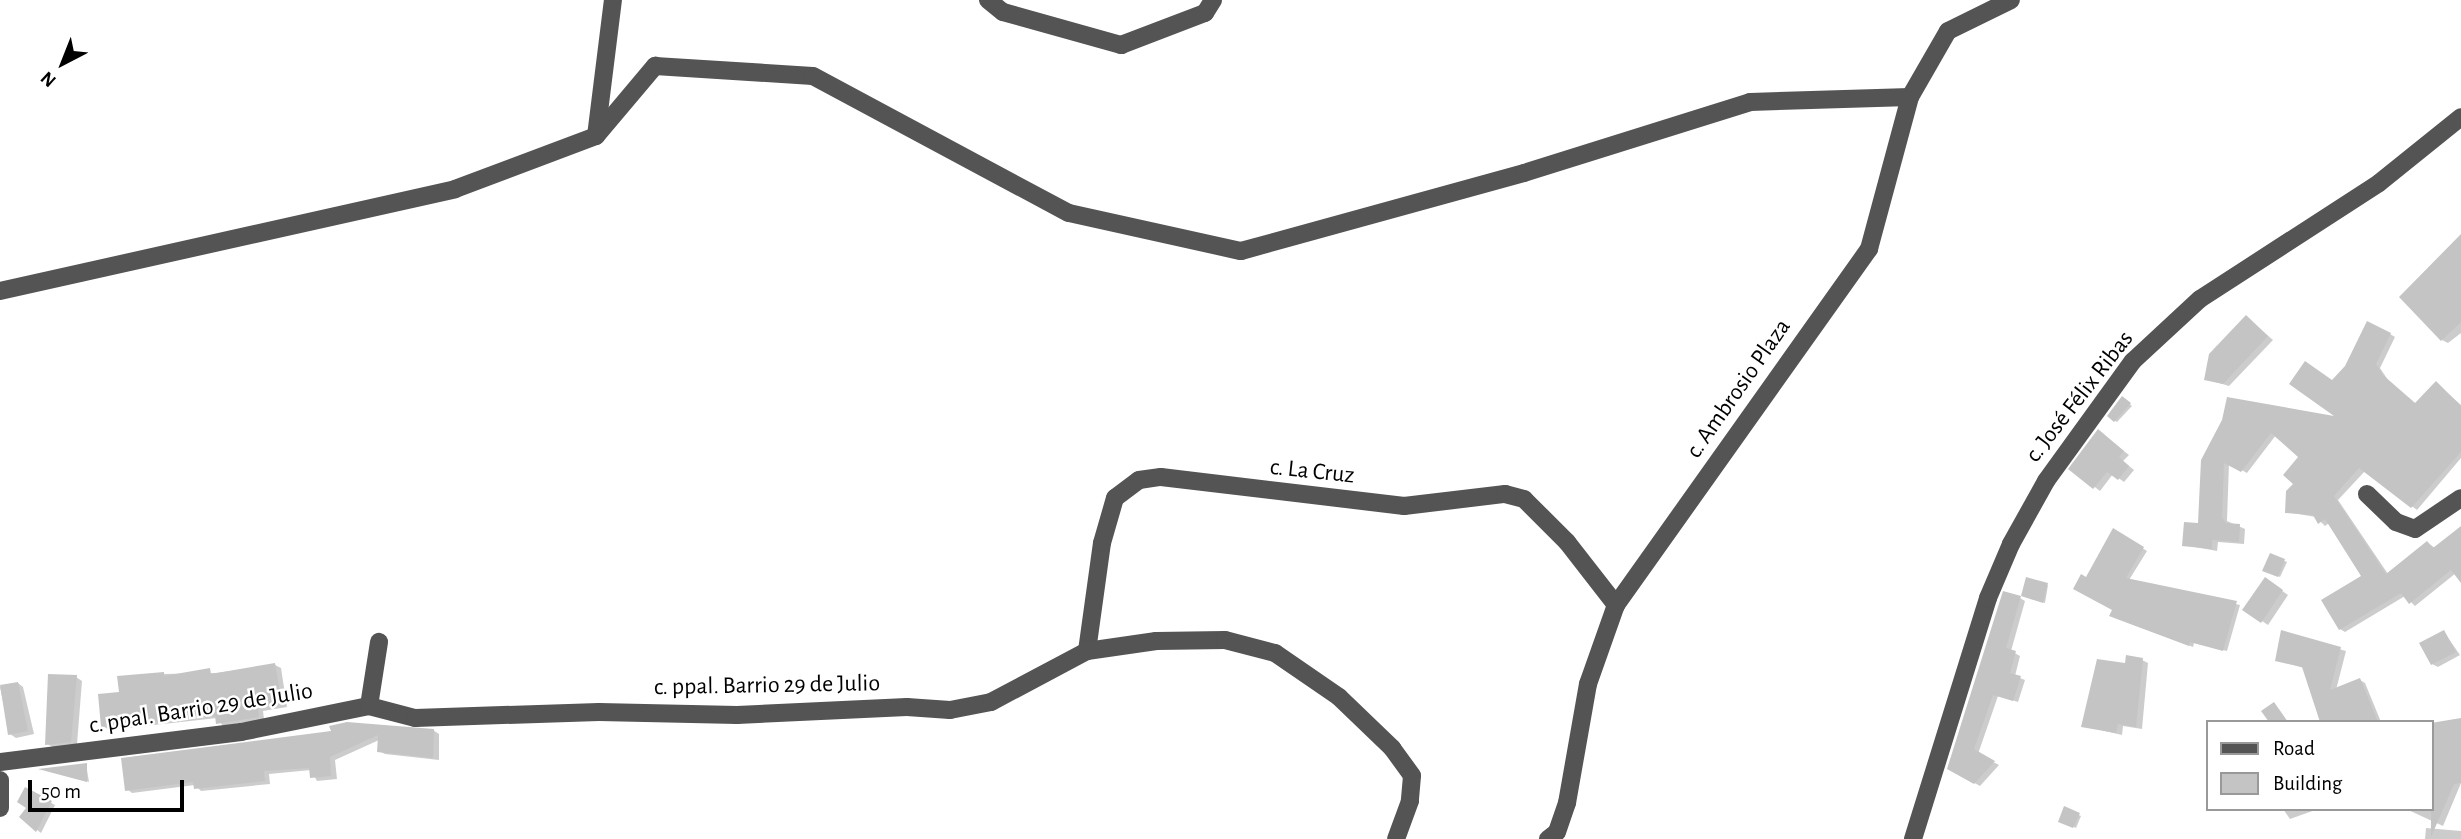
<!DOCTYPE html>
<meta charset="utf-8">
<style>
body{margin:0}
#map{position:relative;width:2461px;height:839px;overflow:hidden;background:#fff;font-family:"Alegreya Sans",sans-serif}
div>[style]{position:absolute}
.shadow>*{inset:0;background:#0003}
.building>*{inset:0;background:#c4c4c4}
.minor>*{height:18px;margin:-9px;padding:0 9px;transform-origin:9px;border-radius:9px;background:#545454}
span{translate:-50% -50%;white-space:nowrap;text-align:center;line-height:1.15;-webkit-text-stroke:5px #fff;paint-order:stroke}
.street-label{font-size:24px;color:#000}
.legend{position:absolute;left:2206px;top:720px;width:228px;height:91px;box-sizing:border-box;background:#fff;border:2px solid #999;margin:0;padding:9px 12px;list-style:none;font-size:21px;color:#000}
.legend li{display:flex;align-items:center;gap:14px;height:35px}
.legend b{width:35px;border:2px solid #999}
.north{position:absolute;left:28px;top:28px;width:70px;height:70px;-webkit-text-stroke:5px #fff;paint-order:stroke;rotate:222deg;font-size:19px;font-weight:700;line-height:28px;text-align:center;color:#000}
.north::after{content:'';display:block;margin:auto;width:24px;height:32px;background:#000;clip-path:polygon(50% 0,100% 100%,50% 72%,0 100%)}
.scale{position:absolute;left:28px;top:780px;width:156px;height:32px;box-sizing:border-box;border:4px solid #000;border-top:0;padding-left:9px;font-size:21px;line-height:24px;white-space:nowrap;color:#000;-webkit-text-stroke:5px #fff;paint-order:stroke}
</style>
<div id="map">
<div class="shadow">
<div style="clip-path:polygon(2461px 238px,2461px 333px,2448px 343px,2442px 340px)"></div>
<div style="clip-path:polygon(2246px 317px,2273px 340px,2229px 386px,2206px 379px)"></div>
<div style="clip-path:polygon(2390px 334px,2395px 337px,2380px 368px,2388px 380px,2416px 404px,2436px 383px,2461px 405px,2461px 458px,2417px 510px,2365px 471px,2338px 500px,2388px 574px,2428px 543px,2435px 548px,2461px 530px,2461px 579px,2456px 573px,2415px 606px,2405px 596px,2345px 632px,2340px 629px,2364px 577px,2329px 523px,2325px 526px,2316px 517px,2286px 512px,2301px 457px,2276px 435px,2247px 473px,2229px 463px,2227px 521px,2245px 529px,2244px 544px,2218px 542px,2217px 551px,2184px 545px,2200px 525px,2224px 421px,2341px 419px,2333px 382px)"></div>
<div style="clip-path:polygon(2124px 399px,2132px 406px,2117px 422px,2115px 421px)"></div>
<div style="clip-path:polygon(2103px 435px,2129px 455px,2123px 461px,2134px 470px,2124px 482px,2113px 474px,2100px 491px,2071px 469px)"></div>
<div style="clip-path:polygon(2114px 530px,2147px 551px,2129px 580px,2240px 605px,2227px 651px,2194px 643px,2193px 647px,2115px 618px,2114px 609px,2086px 579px)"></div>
<div style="clip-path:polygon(2271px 555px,2287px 562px,2280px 577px,2264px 570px)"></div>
<div style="clip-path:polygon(2271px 583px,2288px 595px,2268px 625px,2262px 621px)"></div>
<div style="clip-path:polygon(2048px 585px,2045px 603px,2023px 596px)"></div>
<div style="clip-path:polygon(2020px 598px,2025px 601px,2011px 651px,2020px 656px,2015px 676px,2025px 680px,2018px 702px,1998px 696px,1978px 754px,1999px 765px,1980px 786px,1949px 769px)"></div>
<div style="clip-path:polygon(2444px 632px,2460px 655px,2438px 667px,2432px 664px)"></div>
<div style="clip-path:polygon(2282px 633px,2346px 651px,2336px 690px,2360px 680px,2365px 683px,2381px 722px,2322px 722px,2304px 668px,2277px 660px)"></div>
<div style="clip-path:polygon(2142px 660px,2148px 663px,2142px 729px,2123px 726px,2122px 735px,2083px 726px,2126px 665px)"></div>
<div style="clip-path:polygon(275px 665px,281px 668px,287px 707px,263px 711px,264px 719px,223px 726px,217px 718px,109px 730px,103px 726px,121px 694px,163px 674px,216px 673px)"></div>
<div style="clip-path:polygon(76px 677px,82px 681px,77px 744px,53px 747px,47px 744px)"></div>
<div style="clip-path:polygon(18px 683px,23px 687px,34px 734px,16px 738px,10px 734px,0 687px)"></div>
<div style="clip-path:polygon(2461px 719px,2461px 783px,2443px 826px,2406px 809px,2431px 809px)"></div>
<div style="clip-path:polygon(433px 730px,439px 734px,439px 760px,385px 754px,379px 751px,379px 740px,335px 760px,337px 779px,317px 781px,311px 770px,269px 774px,270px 784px,201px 791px,195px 785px,132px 793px,127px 789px,334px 733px)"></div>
<div style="clip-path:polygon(86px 764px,89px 782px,44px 770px)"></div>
<div style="clip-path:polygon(26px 789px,55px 805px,41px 833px,21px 817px,29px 807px)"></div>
<div style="clip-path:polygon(2065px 809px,2081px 816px,2076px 828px,2060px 821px)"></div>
<div style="clip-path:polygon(2283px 809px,2318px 809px,2290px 819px)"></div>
<div style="clip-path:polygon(2426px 828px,2461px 831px,2461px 839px,2425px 839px)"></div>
</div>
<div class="building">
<div style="clip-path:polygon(2461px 234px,2461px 322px,2441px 341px,2399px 297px)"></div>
<div style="clip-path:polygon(2246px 315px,2268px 336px,2223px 384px,2204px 380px,2209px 354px)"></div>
<div style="clip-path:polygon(2367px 321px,2391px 333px,2376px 364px,2383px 375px,2415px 403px,2436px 381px,2461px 406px,2461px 452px,2411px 508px,2359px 468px,2334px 496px,2386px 574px,2427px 541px,2433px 548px,2461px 526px,2461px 583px,2451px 570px,2409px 604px,2401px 593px,2339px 630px,2321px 600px,2361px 576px,2325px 519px,2318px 524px,2313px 515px,2285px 513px,2286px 491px,2293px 484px,2283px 475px,2298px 457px,2271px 433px,2241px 472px,2224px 463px,2222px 517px,2226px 523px,2240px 524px,2239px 542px,2212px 540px,2212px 549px,2182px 546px,2184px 522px,2198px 523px,2201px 460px,2222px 420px,2227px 397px,2334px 416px,2289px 384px,2305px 361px,2332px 380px,2345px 366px)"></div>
<div style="clip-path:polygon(2122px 396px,2131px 403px,2114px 422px,2107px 416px)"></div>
<div style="clip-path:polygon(2098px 429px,2124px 451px,2119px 457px,2129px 466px,2118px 480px,2107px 472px,2093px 489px,2068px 469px)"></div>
<div style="clip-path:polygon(2113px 528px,2144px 547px,2126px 578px,2237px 601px,2223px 651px,2190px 642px,2189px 646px,2109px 616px,2112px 610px,2073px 589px,2081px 574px,2086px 577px)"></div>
<div style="clip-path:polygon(2270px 553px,2285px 559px,2278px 577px,2262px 571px)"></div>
<div style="clip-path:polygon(2026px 577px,2048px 583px,2043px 603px,2021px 596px)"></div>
<div style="clip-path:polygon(2265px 577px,2283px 590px,2261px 623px,2242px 610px)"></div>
<div style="clip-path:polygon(2003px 591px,2021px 596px,2006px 648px,2016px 651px,2010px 673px,2021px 676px,2013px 701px,1993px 695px,1974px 749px,1995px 761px,1974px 784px,1947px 769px)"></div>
<div style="clip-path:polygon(2281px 630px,2341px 647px,2330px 690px,2360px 678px,2378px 722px,2320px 722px,2302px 667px,2275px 661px)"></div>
<div style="clip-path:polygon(2444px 630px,2456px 652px,2431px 665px,2419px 643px)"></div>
<div style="clip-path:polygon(2126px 655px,2143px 658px,2136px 727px,2118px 724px,2116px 733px,2081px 727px,2097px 659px,2125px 663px)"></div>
<div style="clip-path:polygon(275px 663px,282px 704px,258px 708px,259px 717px,216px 724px,215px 716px,101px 727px,98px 694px,119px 692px,117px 676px,164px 672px,164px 676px,210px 668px,211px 674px)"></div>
<div style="clip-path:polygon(48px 674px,77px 675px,71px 742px,45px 745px)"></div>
<div style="clip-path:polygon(18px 682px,28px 731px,8px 735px,0 685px)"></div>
<div style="clip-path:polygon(2274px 702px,2288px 722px,2269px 722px,2261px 711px)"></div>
<div style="clip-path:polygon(2461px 718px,2461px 783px,2454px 784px,2431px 837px,2431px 723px)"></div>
<div style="clip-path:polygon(347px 722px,434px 729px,433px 758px,377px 752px,378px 735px,330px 757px,331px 776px,310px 778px,309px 768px,264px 771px,265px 781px,194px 789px,193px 782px,125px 791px,121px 758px,331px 731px,329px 726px)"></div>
<div style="clip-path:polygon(87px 763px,87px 782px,38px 769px)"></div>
<div style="clip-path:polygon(25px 787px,52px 801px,36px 832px,19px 817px,26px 808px,17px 802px)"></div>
<div style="clip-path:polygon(2064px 806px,2080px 813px,2073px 828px,2058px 822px)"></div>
</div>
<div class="minor">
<div style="left:988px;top:0;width:19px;rotate:39deg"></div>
<div style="left:1003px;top:12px;width:123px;rotate:15.6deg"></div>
<div style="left:1121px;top:45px;width:90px;rotate:-20.9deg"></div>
<div style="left:1205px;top:13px;width:15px;rotate:-58deg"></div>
<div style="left:596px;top:136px;width:137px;rotate:-82.9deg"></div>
<div style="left:0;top:291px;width:466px;rotate:-12.6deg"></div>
<div style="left:455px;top:189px;width:151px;rotate:-20.6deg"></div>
<div style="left:596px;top:136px;width:92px;rotate:-49.9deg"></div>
<div style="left:655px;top:66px;width:158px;rotate:3.6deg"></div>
<div style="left:813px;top:76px;width:290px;rotate:28.2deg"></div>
<div style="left:1069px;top:213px;width:176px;rotate:12.5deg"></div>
<div style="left:1241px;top:251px;width:294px;rotate:-15.4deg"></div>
<div style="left:1524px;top:173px;width:237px;rotate:-17.4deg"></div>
<div style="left:1750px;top:102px;width:160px;rotate:-1.8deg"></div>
<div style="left:2367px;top:494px;width:40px;rotate:44deg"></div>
<div style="left:2396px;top:522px;width:20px;rotate:20deg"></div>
<div style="left:2415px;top:529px;width:55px;rotate:-34deg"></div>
<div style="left:1087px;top:651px;width:109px;rotate:-82.1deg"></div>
<div style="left:1102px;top:543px;width:47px;rotate:-73.9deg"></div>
<div style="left:1115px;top:498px;width:30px;rotate:-37deg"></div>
<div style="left:1139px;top:480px;width:22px;rotate:-8deg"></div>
<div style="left:1161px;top:477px;width:245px;rotate:6.8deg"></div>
<div style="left:1404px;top:506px;width:102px;rotate:-6.8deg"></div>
<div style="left:1505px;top:494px;width:20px;rotate:15deg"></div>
<div style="left:1524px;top:499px;width:61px;rotate:45deg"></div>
<div style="left:1567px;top:542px;width:80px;rotate:52.1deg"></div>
<div style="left:369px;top:706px;width:65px;rotate:-81.1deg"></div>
<div style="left:0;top:762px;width:243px;rotate:-7.1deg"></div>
<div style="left:241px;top:732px;width:131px;rotate:-11.5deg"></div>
<div style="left:369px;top:706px;width:48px;rotate:14.6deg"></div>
<div style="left:415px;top:718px;width:184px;rotate:-1.9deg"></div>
<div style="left:599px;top:712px;width:138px;rotate:1.2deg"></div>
<div style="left:737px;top:715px;width:170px;rotate:-2.7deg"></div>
<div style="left:907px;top:707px;width:43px;rotate:4deg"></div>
<div style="left:950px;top:710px;width:42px;rotate:-11deg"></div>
<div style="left:991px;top:702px;width:109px;rotate:-28deg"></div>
<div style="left:1087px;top:651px;width:70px;rotate:-8.2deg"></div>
<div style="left:1156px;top:641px;width:69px;rotate:-0.8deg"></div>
<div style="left:1225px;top:640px;width:52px;rotate:14.6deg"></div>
<div style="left:1275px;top:653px;width:78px;rotate:34.5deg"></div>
<div style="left:1339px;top:697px;width:74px;rotate:43.9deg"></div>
<div style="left:1392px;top:748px;width:34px;rotate:54deg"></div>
<div style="left:1412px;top:776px;width:25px;rotate:95deg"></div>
<div style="left:1410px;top:801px;width:40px;rotate:110.2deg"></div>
<div style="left:0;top:780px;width:28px;rotate:90deg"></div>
<div style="left:1548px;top:839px;width:11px;rotate:-38deg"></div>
<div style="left:1557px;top:832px;width:31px;rotate:-71deg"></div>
<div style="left:1567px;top:803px;width:121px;rotate:-80deg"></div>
<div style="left:1588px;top:684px;width:84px;rotate:-70.5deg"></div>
<div style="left:1616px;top:605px;width:437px;rotate:-54.6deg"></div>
<div style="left:1869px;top:249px;width:157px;rotate:-74.9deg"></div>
<div style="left:1910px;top:97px;width:76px;rotate:-60.1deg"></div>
<div style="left:1948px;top:31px;width:70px;rotate:-26.2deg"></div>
<div style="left:1913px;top:839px;width:252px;rotate:-72.7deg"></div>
<div style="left:1988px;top:598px;width:59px;rotate:-66.9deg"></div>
<div style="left:2011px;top:544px;width:72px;rotate:-60.9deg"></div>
<div style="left:2046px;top:481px;width:148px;rotate:-54.1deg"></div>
<div style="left:2133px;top:361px;width:91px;rotate:-42.8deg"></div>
<div style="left:2200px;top:299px;width:213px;rotate:-32.9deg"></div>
<div style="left:2379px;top:183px;width:105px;rotate:-38.8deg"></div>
</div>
<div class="street-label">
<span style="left:1739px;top:389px;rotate:-55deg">c. Ambrosio Plaza</span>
<span style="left:2080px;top:397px;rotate:-52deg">c. José Félix Ribas</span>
<span style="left:1312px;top:472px;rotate:6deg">c. La Cruz</span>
<span style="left:767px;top:686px;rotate:-1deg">c. ppal. Barrio 29 de Julio</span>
<span style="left:201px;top:709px;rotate:-9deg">c. ppal. Barrio 29 de Julio</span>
</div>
<ul class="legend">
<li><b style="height:9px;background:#545454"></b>Road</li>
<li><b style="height:19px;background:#c4c4c4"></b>Building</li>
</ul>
<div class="north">N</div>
<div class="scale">50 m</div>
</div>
